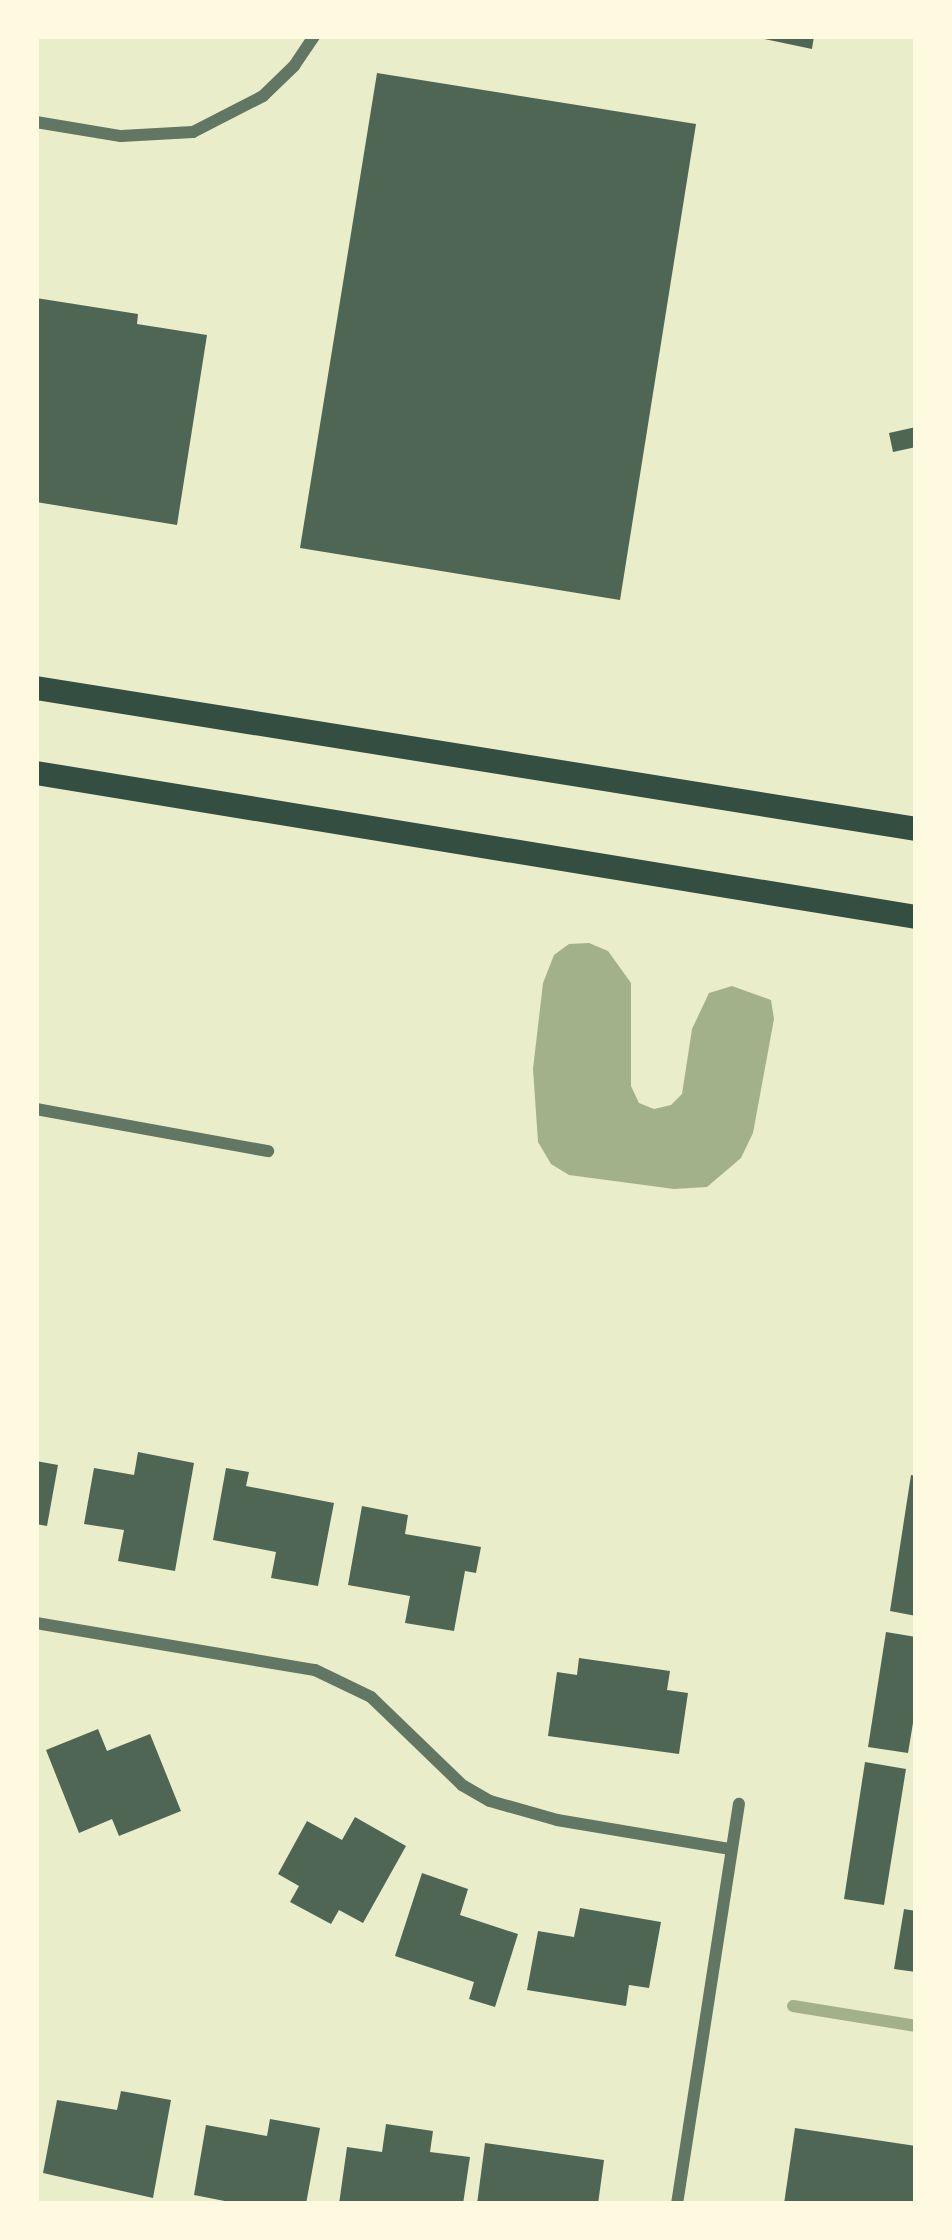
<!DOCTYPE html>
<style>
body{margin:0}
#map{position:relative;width:952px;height:2240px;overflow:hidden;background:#e9edc9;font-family:"PT Sans",sans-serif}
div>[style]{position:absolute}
.water>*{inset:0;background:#a3b18a}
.stream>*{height:12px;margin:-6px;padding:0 6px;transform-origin:6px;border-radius:6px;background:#a3b18a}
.building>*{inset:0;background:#4f6655}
.minor>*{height:12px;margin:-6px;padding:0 6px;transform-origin:6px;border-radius:6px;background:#617663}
.secondary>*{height:24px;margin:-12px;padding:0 12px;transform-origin:12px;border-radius:12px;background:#344e41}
span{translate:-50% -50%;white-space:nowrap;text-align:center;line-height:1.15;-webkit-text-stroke:12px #fefae0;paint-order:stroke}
.frame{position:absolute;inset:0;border:39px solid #fefae0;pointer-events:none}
</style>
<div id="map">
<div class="water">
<div style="clip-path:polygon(589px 943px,608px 951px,631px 983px,631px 1086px,639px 1103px,654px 1109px,671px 1105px,682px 1094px,692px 1029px,709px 993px,732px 986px,771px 1000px,774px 1019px,753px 1133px,741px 1158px,707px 1187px,674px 1189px,569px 1175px,551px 1164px,538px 1142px,533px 1069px,543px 983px,554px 955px,569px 944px)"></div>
</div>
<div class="stream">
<div style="left:793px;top:2006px;width:125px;rotate:9.2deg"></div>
</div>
<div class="building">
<div style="clip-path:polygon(750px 36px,814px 36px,812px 49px)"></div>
<div style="clip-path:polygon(377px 73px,696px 124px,620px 600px,300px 548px)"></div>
<div style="clip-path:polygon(36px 298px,138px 314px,137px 324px,207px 335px,177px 525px,36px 502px)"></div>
<div style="clip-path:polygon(916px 427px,916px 447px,893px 452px,889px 433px)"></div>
<div style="clip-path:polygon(138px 1452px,194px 1463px,175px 1571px,118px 1561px,124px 1530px,84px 1524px,94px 1468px,134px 1475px)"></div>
<div style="clip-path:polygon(36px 1461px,58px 1465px,47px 1526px,36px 1524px)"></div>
<div style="clip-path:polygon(226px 1468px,249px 1472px,246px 1486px,334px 1503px,318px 1586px,271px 1578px,276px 1552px,213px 1540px)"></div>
<div style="clip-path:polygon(911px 1475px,916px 1476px,916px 1616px,890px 1611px)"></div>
<div style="clip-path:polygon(362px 1506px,408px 1515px,405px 1534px,481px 1547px,476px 1573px,465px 1571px,454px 1631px,405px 1623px,410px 1596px,348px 1585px)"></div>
<div style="clip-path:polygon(886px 1632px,916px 1637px,916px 1705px,908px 1753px,868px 1747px)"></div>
<div style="clip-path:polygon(579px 1658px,670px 1671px,667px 1690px,688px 1693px,679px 1754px,548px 1736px,557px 1672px,577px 1675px)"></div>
<div style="clip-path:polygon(98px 1729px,107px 1751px,150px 1734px,181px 1811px,119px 1836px,112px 1819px,79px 1833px,46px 1750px)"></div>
<div style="clip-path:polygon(865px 1762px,906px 1769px,884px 1905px,844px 1899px)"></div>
<div style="clip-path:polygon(355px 1817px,406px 1846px,363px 1923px,339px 1910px,331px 1924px,290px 1902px,299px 1886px,278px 1874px,307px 1821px,342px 1840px)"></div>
<div style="clip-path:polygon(422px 1873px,468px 1889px,460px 1915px,518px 1934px,495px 2007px,469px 1999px,474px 1982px,395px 1956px)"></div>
<div style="clip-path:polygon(580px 1908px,661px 1922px,649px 1988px,629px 1985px,626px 2006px,527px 1990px,538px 1931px,574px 1937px)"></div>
<div style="clip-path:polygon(904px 1909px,916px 1911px,916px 1972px,894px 1969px)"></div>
<div style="clip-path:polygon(121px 2091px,171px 2100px,153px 2198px,43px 2173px,57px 2100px,117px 2110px)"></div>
<div style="clip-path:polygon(270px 2119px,320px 2128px,306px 2204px,240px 2204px,194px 2195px,206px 2125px,267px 2136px)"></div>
<div style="clip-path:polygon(386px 2124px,433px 2131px,430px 2152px,470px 2157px,463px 2204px,339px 2204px,347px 2147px,382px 2152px)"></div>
<div style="clip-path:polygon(795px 2128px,916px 2146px,916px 2204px,784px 2204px)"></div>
<div style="clip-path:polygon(485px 2143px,604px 2160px,598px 2204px,477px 2204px)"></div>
</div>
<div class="minor">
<div style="left:36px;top:122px;width:86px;rotate:9.4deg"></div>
<div style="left:121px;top:136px;width:72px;rotate:-3.2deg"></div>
<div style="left:193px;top:132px;width:79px;rotate:-27.2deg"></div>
<div style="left:263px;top:96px;width:43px;rotate:-44.1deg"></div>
<div style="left:294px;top:66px;width:36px;rotate:-56deg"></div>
<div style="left:36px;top:1109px;width:236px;rotate:10.3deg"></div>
<div style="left:36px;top:1623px;width:283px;rotate:9.6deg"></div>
<div style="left:315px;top:1670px;width:62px;rotate:25.7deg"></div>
<div style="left:371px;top:1697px;width:127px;rotate:44deg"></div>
<div style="left:462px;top:1785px;width:32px;rotate:30deg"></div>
<div style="left:490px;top:1801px;width:70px;rotate:15.8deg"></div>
<div style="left:557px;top:1820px;width:176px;rotate:9.5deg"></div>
<div style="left:677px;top:2204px;width:405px;rotate:-81.2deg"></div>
</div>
<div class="secondary">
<div style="left:36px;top:688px;width:891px;rotate:9.1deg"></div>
<div style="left:36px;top:773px;width:892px;rotate:9.29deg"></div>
</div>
<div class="frame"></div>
</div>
